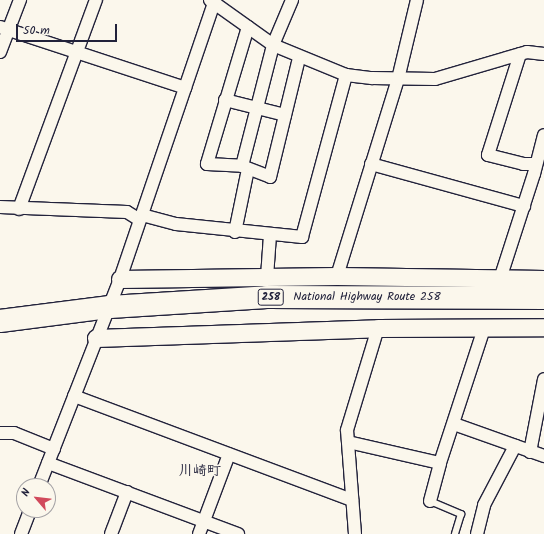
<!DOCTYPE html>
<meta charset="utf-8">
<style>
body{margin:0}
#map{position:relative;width:544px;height:534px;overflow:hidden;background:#fbf7ec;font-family:Kalam,"Klee One",sans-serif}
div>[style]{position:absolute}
.roads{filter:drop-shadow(1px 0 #22223b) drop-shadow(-1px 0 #22223b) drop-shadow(0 1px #22223b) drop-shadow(0 -1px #22223b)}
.lane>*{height:6px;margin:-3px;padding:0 3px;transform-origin:3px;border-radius:3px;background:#fbf7ec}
.street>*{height:12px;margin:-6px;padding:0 6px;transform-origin:6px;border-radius:6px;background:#fbf7ec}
.secondary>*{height:17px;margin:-8.5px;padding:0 8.5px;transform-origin:8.5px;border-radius:8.5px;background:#fbf7ec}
.highway>*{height:22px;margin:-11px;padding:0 11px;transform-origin:11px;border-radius:11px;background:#fbf7ec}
span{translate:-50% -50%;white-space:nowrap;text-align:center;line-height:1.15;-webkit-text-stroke:3.5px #fbf7ec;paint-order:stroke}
.shield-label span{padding:1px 3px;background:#fbf7ec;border:1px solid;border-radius:3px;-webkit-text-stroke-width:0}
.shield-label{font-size:11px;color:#22223b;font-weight:700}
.street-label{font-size:12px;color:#22223b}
.quarter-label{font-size:14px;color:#22223b;font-weight:700}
.north{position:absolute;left:16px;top:478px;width:40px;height:40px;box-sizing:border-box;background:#fbf7ec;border:1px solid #a4a2a5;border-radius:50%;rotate:298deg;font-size:11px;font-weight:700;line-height:16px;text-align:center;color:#22223b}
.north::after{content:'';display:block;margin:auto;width:14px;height:18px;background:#d1495b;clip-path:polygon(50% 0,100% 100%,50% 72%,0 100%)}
.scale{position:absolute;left:16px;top:24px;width:101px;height:18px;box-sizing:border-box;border:2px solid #22223b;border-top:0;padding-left:5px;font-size:12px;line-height:14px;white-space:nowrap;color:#22223b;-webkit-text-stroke:3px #fbf7ec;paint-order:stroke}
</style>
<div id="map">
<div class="roads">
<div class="lane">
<div style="left:430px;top:501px;width:34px;rotate:23deg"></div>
<div style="left:461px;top:514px;width:21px;rotate:107deg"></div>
</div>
<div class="street">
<div style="left:210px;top:0;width:77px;rotate:35.5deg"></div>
<div style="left:273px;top:45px;width:79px;rotate:22.3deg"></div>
<div style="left:346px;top:75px;width:26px;rotate:7deg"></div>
<div style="left:372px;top:78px;width:63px;rotate:0.9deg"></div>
<div style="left:435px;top:79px;width:96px;rotate:-16.4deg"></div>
<div style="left:527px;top:52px;width:17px;rotate:7deg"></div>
<div style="left:0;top:27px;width:195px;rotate:18.2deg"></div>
<div style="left:248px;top:27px;width:143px;rotate:106.7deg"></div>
<div style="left:207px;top:164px;width:35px;rotate:3deg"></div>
<div style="left:242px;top:166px;width:30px;rotate:21deg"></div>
<div style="left:270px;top:177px;width:122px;rotate:-76.3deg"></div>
<div style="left:0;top:52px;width:56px;rotate:-69deg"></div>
<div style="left:520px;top:54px;width:106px;rotate:107.6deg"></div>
<div style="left:488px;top:155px;width:36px;rotate:14deg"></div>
<div style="left:523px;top:164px;width:12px"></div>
<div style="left:225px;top:100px;width:62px;rotate:14deg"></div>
<div style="left:371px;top:164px;width:159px;rotate:15.4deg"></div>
<div style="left:242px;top:166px;width:125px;rotate:-75.6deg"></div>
<div style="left:273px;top:45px;width:49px;rotate:-67.1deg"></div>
<div style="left:0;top:207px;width:127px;rotate:2.3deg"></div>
<div style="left:127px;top:212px;width:15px;rotate:32deg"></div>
<div style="left:19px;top:209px;width:223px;rotate:-69.8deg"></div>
<div style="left:142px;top:215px;width:35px;rotate:15deg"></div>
<div style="left:176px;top:224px;width:127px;rotate:5.9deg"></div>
<div style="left:302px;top:237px;width:168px;rotate:-74.8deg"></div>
<div style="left:235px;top:232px;width:64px;rotate:-78.3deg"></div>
<div style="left:337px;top:276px;width:206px;rotate:-72.8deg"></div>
<div style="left:398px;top:79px;width:81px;rotate:-76.5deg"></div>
<div style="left:267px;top:277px;width:42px;rotate:-85.9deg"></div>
<div style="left:500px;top:279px;width:110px;rotate:-72.1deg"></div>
<div style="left:534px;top:174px;width:40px;rotate:-75.6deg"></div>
<div style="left:74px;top:396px;width:297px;rotate:20.5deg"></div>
<div style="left:454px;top:424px;width:96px;rotate:19.6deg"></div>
<div style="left:0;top:433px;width:14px"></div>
<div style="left:14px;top:433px;width:43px;rotate:21.8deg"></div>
<div style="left:348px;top:442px;width:94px;rotate:12.9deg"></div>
<div style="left:440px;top:463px;width:142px;rotate:-71.9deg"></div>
<div style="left:530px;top:452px;width:74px;rotate:-79.1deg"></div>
<div style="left:48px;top:463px;width:203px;rotate:20.5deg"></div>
<div style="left:39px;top:486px;width:222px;rotate:-68.6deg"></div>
<div style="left:120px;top:279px;width:295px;rotate:-71.2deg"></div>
<div style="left:430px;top:501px;width:39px;rotate:-75deg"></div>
<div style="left:21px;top:534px;width:26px;rotate:-69deg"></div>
<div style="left:111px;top:534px;width:45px;rotate:-69.1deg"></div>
<div style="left:199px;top:534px;width:85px;rotate:-69.4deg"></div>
<div style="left:355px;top:534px;width:104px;rotate:-94.4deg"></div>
<div style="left:347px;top:430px;width:107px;rotate:-73.1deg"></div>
<div style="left:477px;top:534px;width:30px;rotate:-76deg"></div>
<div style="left:484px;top:505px;width:67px;rotate:-62.3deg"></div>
</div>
<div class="secondary">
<div style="left:120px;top:279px;width:217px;rotate:-0.8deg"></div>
<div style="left:337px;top:276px;width:207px;rotate:0.8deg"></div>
<div style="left:96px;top:338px;width:282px;rotate:-2deg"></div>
<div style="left:378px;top:328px;width:166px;rotate:-0.3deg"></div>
</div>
<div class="highway">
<div style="left:0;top:321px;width:111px;rotate:-7.3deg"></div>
<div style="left:110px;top:307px;width:157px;rotate:-3.6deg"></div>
<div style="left:267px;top:297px;width:277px;rotate:0.2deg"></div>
</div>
</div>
<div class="shield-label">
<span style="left:271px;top:297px">258</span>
</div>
<div class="street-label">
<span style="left:367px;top:297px">National Highway Route 258</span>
</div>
<div class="quarter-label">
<span style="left:200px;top:471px">川崎町</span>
</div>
<div class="north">N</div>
<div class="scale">50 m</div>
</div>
